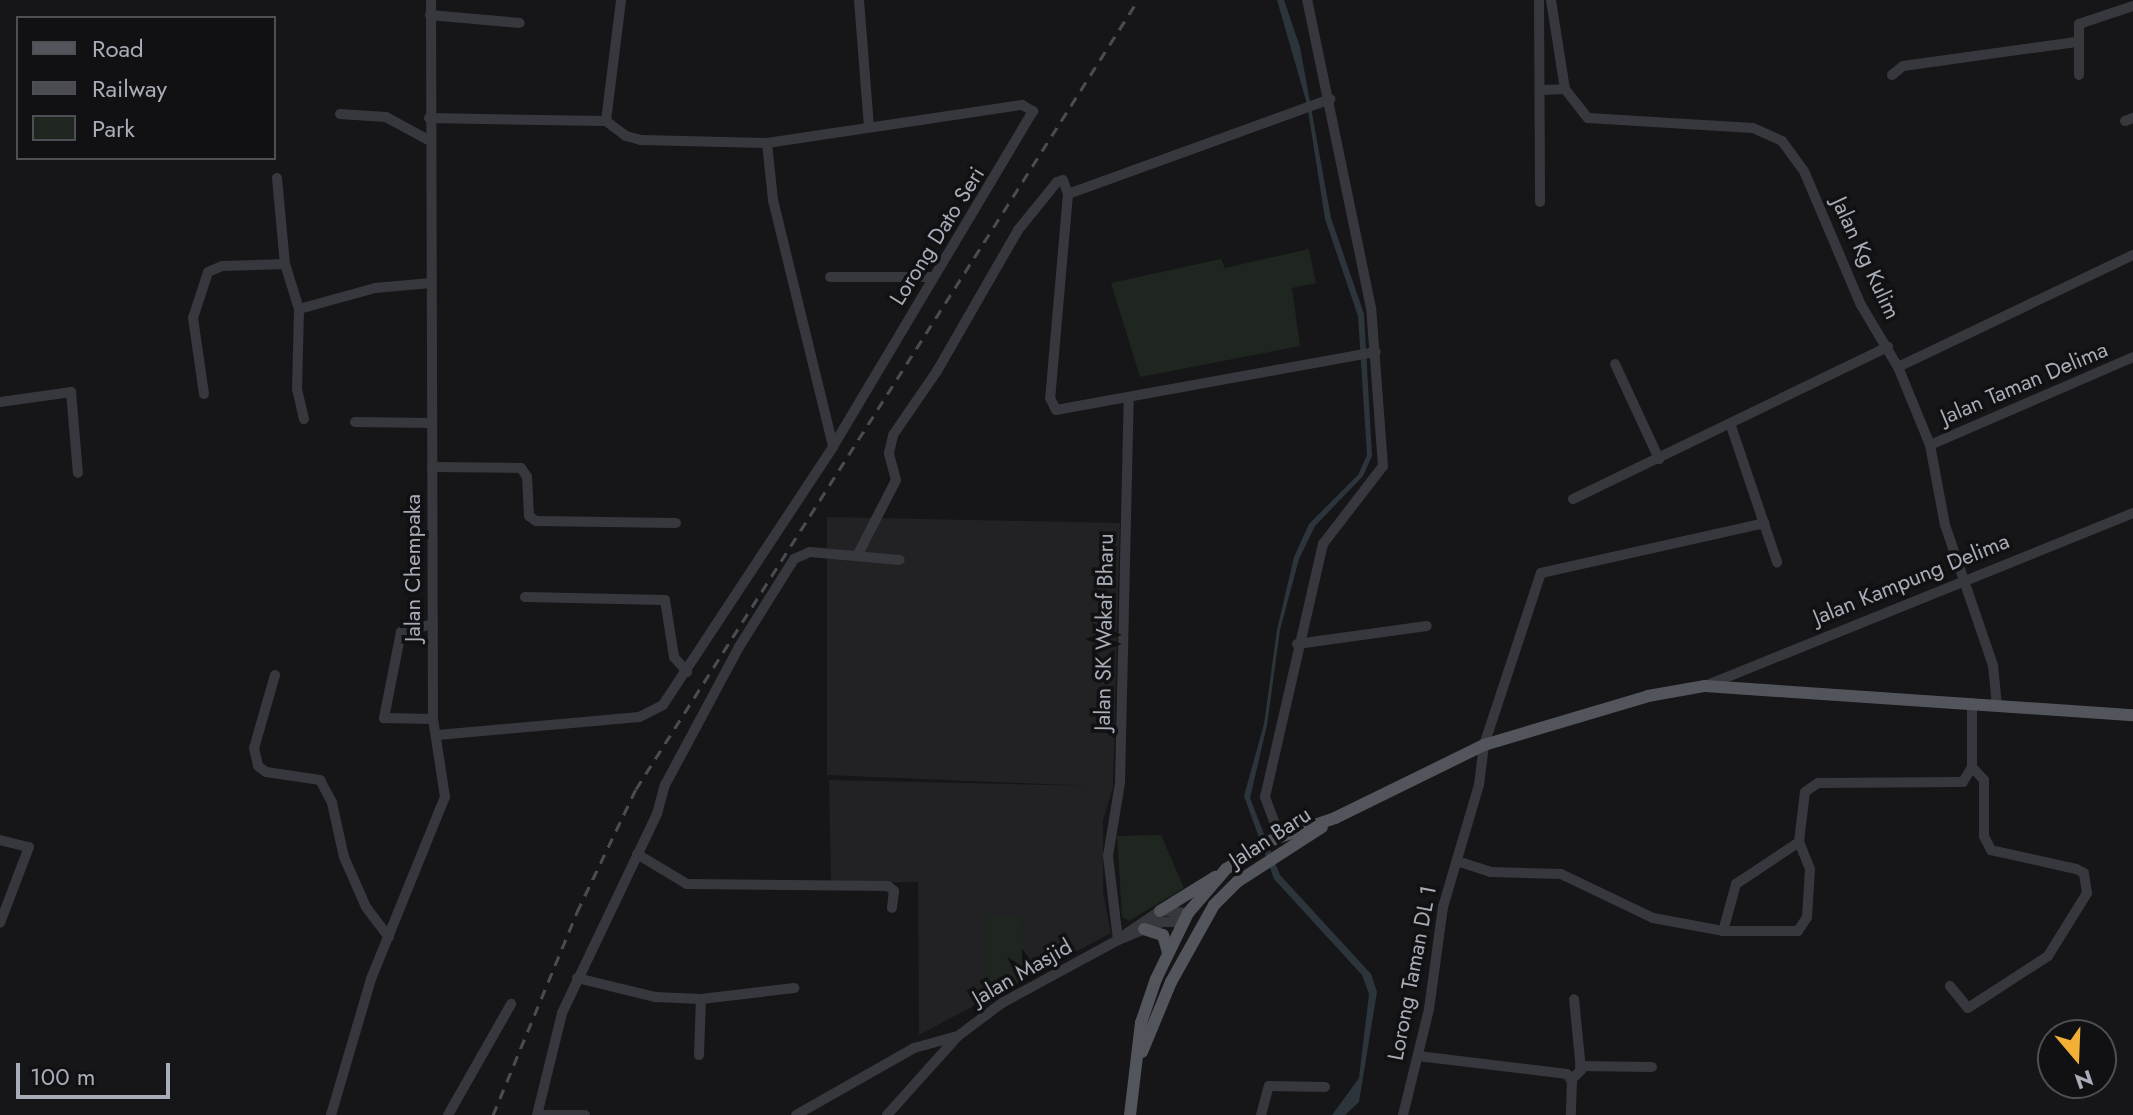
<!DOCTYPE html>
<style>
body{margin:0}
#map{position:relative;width:2133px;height:1115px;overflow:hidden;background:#161618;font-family:Jost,sans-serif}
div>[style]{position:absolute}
.built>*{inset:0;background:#222225}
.green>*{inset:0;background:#1e261f}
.water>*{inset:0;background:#2c353c}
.minor>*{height:10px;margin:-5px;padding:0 5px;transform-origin:5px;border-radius:5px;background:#37383d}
.major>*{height:12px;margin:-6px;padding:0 6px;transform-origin:6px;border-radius:6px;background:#53555c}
.rail>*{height:3px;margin-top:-1.5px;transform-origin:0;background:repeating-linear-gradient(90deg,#4a4c52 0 10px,transparent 0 18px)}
span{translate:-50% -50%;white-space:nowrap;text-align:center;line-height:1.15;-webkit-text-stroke:7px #111113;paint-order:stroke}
.street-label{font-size:22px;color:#a8adb8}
.legend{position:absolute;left:16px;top:16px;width:260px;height:144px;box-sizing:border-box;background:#111113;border:2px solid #4d4f55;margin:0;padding:10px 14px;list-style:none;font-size:24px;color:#a8adb8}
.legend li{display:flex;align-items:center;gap:16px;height:40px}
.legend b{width:40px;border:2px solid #4d4f55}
.north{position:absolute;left:2037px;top:1019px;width:80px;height:80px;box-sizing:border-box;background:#111113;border:2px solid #4d4f55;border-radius:50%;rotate:161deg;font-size:22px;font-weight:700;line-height:32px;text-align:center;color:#a8adb8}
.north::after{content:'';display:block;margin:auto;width:28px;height:36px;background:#f2b134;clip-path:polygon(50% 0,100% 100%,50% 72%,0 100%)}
.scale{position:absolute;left:16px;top:1063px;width:154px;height:36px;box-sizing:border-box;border:4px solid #a8adb8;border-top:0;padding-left:10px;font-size:24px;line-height:28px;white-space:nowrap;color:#a8adb8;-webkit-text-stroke:6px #111113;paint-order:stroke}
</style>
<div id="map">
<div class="built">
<div style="clip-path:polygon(827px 517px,1120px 523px,1113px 787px,1103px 820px,1103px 892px,1111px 933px,919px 1035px,918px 882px,831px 883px,829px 780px,1092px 786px,827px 775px)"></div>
</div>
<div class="green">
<div style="clip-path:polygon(1309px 249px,1316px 283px,1292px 288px,1300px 346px,1140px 377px,1111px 283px,1221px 259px,1225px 268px)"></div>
<div style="clip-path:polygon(1161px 835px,1184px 888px,1129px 921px,1122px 917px,1117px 836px)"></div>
<div style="clip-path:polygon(1021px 915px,1028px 974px,984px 998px,985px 916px)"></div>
</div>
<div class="water">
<div style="clip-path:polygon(1277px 0,1284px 0,1300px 47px,1331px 218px,1364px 314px,1372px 456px,1363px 476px,1315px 526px,1299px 559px,1280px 630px,1267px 725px,1250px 798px,1280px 875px,1371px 974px,1377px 992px,1359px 1102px,1345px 1115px,1332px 1115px,1359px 1078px,1369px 994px,1362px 975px,1274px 879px,1244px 796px,1264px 724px,1277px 630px,1294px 557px,1309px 524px,1358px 475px,1367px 455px,1358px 316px,1325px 219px,1307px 104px)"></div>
</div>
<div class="minor">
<div style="left:859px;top:0;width:127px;rotate:85.5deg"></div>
<div style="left:1539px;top:0;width:202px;rotate:89.7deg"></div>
<div style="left:1551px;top:0;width:90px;rotate:81.1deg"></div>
<div style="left:1565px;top:89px;width:37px;rotate:52deg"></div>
<div style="left:1588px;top:118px;width:165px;rotate:3.5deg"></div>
<div style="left:1753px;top:128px;width:32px;rotate:24deg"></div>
<div style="left:1782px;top:141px;width:37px;rotate:54deg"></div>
<div style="left:1804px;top:171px;width:146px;rotate:67deg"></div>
<div style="left:1861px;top:305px;width:72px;rotate:59.2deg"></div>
<div style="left:1898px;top:367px;width:84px;rotate:67.7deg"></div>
<div style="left:1930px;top:445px;width:81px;rotate:79.4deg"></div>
<div style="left:1945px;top:525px;width:148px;rotate:71.1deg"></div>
<div style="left:1993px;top:665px;width:41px;rotate:84.4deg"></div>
<div style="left:430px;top:15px;width:90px;rotate:5.1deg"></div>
<div style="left:1892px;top:75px;width:14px;rotate:-39deg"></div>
<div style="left:1903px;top:66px;width:175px;rotate:-7.9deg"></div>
<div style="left:2079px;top:75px;width:51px;rotate:-90deg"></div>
<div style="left:2079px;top:24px;width:57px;rotate:-18.4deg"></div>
<div style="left:1540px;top:90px;width:25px;rotate:-2deg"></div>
<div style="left:340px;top:114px;width:46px;rotate:3.7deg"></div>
<div style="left:386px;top:117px;width:50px;rotate:28.6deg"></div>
<div style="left:429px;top:118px;width:177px;rotate:1deg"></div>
<div style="left:606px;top:121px;width:25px;rotate:37deg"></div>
<div style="left:626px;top:136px;width:16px;rotate:15deg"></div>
<div style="left:641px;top:140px;width:126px;rotate:1.4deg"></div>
<div style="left:767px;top:143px;width:258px;rotate:-8.5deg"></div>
<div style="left:1022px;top:105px;width:13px;rotate:29deg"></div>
<div style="left:1033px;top:111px;width:391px;rotate:120.8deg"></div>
<div style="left:833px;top:447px;width:309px;rotate:123.4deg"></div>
<div style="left:663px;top:705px;width:27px;rotate:153deg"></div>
<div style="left:639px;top:717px;width:202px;rotate:174.9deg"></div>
<div style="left:606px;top:121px;width:122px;rotate:-82.9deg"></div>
<div style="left:2125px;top:121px;width:9px;rotate:-21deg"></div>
<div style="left:767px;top:143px;width:57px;rotate:84deg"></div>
<div style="left:773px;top:200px;width:254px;rotate:76.3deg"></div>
<div style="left:277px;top:178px;width:86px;rotate:84.7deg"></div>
<div style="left:285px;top:264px;width:47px;rotate:72.7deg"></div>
<div style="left:299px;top:309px;width:80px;rotate:91.4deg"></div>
<div style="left:297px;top:389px;width:31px;rotate:77deg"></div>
<div style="left:1068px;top:194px;width:279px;rotate:-19.9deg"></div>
<div style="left:830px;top:277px;width:103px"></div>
<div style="left:299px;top:309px;width:79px;rotate:-15.4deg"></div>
<div style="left:375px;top:288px;width:56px;rotate:-5.1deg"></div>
<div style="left:1615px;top:364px;width:105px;rotate:65.1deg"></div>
<div style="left:1898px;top:367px;width:260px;rotate:-25.5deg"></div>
<div style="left:204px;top:394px;width:77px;rotate:-98.2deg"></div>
<div style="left:193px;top:318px;width:48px;rotate:-71.9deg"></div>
<div style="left:208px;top:272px;width:15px;rotate:-23deg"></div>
<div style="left:222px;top:266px;width:63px;rotate:-1.8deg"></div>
<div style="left:0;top:402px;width:72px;rotate:-8deg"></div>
<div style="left:71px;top:392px;width:81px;rotate:85.1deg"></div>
<div style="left:355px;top:422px;width:77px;rotate:0.7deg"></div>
<div style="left:1731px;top:426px;width:144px;rotate:71.3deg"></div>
<div style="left:1930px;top:445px;width:221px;rotate:-23.4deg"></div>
<div style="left:432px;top:467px;width:89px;rotate:0.6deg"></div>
<div style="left:521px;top:468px;width:11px;rotate:56deg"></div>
<div style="left:527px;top:477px;width:39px;rotate:87deg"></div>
<div style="left:529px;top:516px;width:9px;rotate:36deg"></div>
<div style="left:536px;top:521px;width:140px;rotate:0.8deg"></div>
<div style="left:1573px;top:499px;width:350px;rotate:-25.8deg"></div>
<div style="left:857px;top:556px;width:85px;rotate:-62.8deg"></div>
<div style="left:896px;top:480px;width:28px;rotate:-105deg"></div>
<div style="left:889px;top:453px;width:18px;rotate:-77deg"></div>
<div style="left:893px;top:435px;width:78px;rotate:-55.5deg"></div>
<div style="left:937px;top:371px;width:163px;rotate:-60.1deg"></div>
<div style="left:1018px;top:230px;width:62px;rotate:-50.9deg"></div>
<div style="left:1057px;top:182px;width:6px;rotate:-18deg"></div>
<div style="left:1063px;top:180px;width:15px;rotate:70deg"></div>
<div style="left:1068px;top:194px;width:205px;rotate:95deg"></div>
<div style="left:1050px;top:398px;width:13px;rotate:63deg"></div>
<div style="left:1056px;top:410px;width:325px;rotate:-10.3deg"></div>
<div style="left:525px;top:597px;width:140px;rotate:1.2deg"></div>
<div style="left:665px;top:600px;width:58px;rotate:81deg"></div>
<div style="left:674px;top:657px;width:20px;rotate:49deg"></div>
<div style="left:433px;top:624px;width:33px;rotate:166deg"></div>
<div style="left:401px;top:632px;width:88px;rotate:101.2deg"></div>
<div style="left:384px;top:718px;width:49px;rotate:1.2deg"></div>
<div style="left:1297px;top:644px;width:131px;rotate:-7.9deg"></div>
<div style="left:275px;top:675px;width:76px;rotate:106deg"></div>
<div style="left:254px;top:748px;width:18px;rotate:77deg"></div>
<div style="left:258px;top:766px;width:10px;rotate:37deg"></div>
<div style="left:266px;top:772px;width:55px;rotate:8.4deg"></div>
<div style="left:320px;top:780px;width:26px;rotate:62deg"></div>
<div style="left:332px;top:803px;width:55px;rotate:77.5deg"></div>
<div style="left:344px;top:857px;width:55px;rotate:66.3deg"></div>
<div style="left:366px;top:907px;width:38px;rotate:53deg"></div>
<div style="left:1705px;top:686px;width:462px;rotate:-22deg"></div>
<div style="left:1280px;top:837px;width:43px;rotate:-110.6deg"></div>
<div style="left:1265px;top:797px;width:260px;rotate:-77.1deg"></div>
<div style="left:1323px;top:544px;width:98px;rotate:-52.4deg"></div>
<div style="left:1383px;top:466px;width:158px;rotate:-94.3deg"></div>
<div style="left:1371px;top:308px;width:315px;rotate:-101.7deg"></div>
<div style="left:0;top:840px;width:30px;rotate:14deg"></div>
<div style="left:29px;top:847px;width:81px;rotate:110.9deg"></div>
<div style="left:637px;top:854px;width:58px;rotate:31deg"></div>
<div style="left:687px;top:884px;width:201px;rotate:0.6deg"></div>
<div style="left:888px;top:886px;width:8px;rotate:40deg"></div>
<div style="left:894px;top:891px;width:17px;rotate:97deg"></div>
<div style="left:1457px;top:861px;width:36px;rotate:18deg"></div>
<div style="left:1491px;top:872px;width:70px;rotate:1.6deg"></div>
<div style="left:1561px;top:874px;width:102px;rotate:25.6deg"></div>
<div style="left:1653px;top:918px;width:71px;rotate:10.5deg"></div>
<div style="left:1723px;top:931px;width:75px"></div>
<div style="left:1798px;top:931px;width:17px;rotate:-57deg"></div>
<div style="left:1807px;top:917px;width:48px;rotate:-86.4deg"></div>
<div style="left:1810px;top:869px;width:29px;rotate:-112deg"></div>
<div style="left:1799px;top:842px;width:50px;rotate:-83.2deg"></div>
<div style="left:1805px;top:792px;width:16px;rotate:-35deg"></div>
<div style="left:1818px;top:783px;width:145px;rotate:-0.4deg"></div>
<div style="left:1963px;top:782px;width:17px;rotate:-59deg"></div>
<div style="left:1972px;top:767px;width:64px;rotate:-90deg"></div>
<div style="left:1723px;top:931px;width:49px;rotate:-74.5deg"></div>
<div style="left:1736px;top:884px;width:76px;rotate:-33.7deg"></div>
<div style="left:1126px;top:934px;width:41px;rotate:-34.1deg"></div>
<div style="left:1160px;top:911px;width:28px;rotate:4deg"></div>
<div style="left:1118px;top:940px;width:85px;rotate:-96.8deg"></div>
<div style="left:1108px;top:856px;width:74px;rotate:-80.7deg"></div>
<div style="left:1120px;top:783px;width:385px;rotate:-88.7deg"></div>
<div style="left:577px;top:978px;width:80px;rotate:13.7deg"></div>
<div style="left:655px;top:997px;width:46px;rotate:2.5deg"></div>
<div style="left:701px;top:999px;width:94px;rotate:-6.7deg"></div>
<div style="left:1950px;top:986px;width:28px;rotate:51deg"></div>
<div style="left:1968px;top:1008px;width:95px;rotate:-33deg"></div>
<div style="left:2048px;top:956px;width:74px;rotate:-58.2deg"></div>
<div style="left:2087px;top:893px;width:20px;rotate:-99deg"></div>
<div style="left:2084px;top:873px;width:9px;rotate:-153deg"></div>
<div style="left:2076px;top:869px;width:87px;rotate:-167.4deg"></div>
<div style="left:1991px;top:850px;width:16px;rotate:-117deg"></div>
<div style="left:1984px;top:836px;width:56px;rotate:-90deg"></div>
<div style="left:1984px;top:780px;width:18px;rotate:-133deg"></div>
<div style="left:699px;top:1055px;width:56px;rotate:-88deg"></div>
<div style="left:1418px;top:1056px;width:150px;rotate:6.9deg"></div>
<div style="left:1567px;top:1074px;width:9px;rotate:54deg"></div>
<div style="left:1572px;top:1081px;width:34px;rotate:92deg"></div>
<div style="left:1580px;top:1066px;width:72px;rotate:0.8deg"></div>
<div style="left:1571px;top:1080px;width:14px;rotate:-45deg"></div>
<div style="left:1581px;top:1070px;width:71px;rotate:-95.6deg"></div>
<div style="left:538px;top:1111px;width:101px;rotate:-76.2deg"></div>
<div style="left:562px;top:1013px;width:221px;rotate:-64.5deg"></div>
<div style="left:657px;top:814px;width:30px;rotate:-75deg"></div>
<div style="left:665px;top:785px;width:157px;rotate:-61.8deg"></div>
<div style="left:739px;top:647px;width:104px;rotate:-58deg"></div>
<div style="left:794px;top:559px;width:17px;rotate:-24deg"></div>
<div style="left:810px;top:552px;width:90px;rotate:5.1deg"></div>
<div style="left:331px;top:1115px;width:142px;rotate:-73.6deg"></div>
<div style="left:371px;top:979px;width:196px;rotate:-67.9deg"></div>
<div style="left:445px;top:797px;width:79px;rotate:-98.7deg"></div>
<div style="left:433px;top:719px;width:719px;rotate:-90.16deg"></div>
<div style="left:448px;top:1115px;width:128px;rotate:-60.4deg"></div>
<div style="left:537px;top:1115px;width:48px"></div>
<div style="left:796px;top:1115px;width:136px;rotate:-29.6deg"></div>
<div style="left:914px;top:1048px;width:46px;rotate:-15.3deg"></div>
<div style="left:887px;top:1115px;width:106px;rotate:-48.1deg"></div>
<div style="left:958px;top:1036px;width:55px;rotate:-36.9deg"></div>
<div style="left:1002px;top:1003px;width:132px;rotate:-28.5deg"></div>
<div style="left:1118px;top:940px;width:48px;rotate:-22.2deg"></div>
<div style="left:1162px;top:922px;width:20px"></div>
<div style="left:1261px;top:1115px;width:30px;rotate:-75deg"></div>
<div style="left:1269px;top:1086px;width:56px;rotate:1deg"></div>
<div style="left:1403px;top:1115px;width:109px;rotate:-76.2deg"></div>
<div style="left:1429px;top:1009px;width:103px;rotate:-82.2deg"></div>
<div style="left:1443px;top:907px;width:127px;rotate:-73.6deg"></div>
<div style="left:1479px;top:785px;width:40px;rotate:-82.9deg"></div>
<div style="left:1484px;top:745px;width:181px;rotate:-71.7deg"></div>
<div style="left:1541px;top:573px;width:229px;rotate:-12.6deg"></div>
</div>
<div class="major">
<div style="left:1160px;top:911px;width:65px;rotate:-31.7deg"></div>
<div style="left:1144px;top:929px;width:20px;rotate:18deg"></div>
<div style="left:1163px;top:935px;width:18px;rotate:74deg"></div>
<div style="left:1142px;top:1052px;width:76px;rotate:-67.5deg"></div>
<div style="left:1171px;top:982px;width:88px;rotate:-60.8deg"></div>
<div style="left:1214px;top:905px;width:33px;rotate:-45deg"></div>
<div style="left:1237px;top:882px;width:101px;rotate:-32.9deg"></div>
<div style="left:1130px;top:1115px;width:93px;rotate:-83.2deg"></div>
<div style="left:1141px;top:1023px;width:46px;rotate:-71.2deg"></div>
<div style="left:1156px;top:979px;width:73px;rotate:-64.1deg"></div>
<div style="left:1188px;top:913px;width:58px;rotate:-49.2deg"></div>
<div style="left:1226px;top:869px;width:57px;rotate:-32deg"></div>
<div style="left:1274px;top:839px;width:65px;rotate:-19deg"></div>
<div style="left:1335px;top:818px;width:166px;rotate:-26.1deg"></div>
<div style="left:1484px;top:745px;width:171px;rotate:-16.6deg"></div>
<div style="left:1648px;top:696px;width:58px;rotate:-10deg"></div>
<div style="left:1705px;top:686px;width:429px;rotate:3.9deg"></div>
</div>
<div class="rail">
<div style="left:493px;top:1115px;width:220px;rotate:-67.5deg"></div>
<div style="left:577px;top:912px;width:136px;rotate:-64.4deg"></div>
<div style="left:636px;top:789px;width:935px;rotate:-57.53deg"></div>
</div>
<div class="street-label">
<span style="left:937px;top:236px;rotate:-58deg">Lorong Dato Seri</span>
<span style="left:1866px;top:258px;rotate:65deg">Jalan Kg Kulim</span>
<span style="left:2024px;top:383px;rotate:-23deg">Jalan Taman Delima</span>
<span style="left:413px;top:568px;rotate:-90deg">Jalan Chempaka</span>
<span style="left:1911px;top:579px;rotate:-22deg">Jalan Kampung Delima</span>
<span style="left:1104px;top:632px;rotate:-89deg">Jalan SK Wakaf Bharu</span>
<span style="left:1270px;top:837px;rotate:-33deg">Jalan Baru</span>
<span style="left:1022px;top:972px;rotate:-30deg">Jalan Masjid</span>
<span style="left:1412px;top:973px;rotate:-79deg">Lorong Taman DL 1</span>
</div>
<ul class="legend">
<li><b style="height:10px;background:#53555c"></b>Road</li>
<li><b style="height:10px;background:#4a4c52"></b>Railway</li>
<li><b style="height:22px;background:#1e261f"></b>Park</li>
</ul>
<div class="north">N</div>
<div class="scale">100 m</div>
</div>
